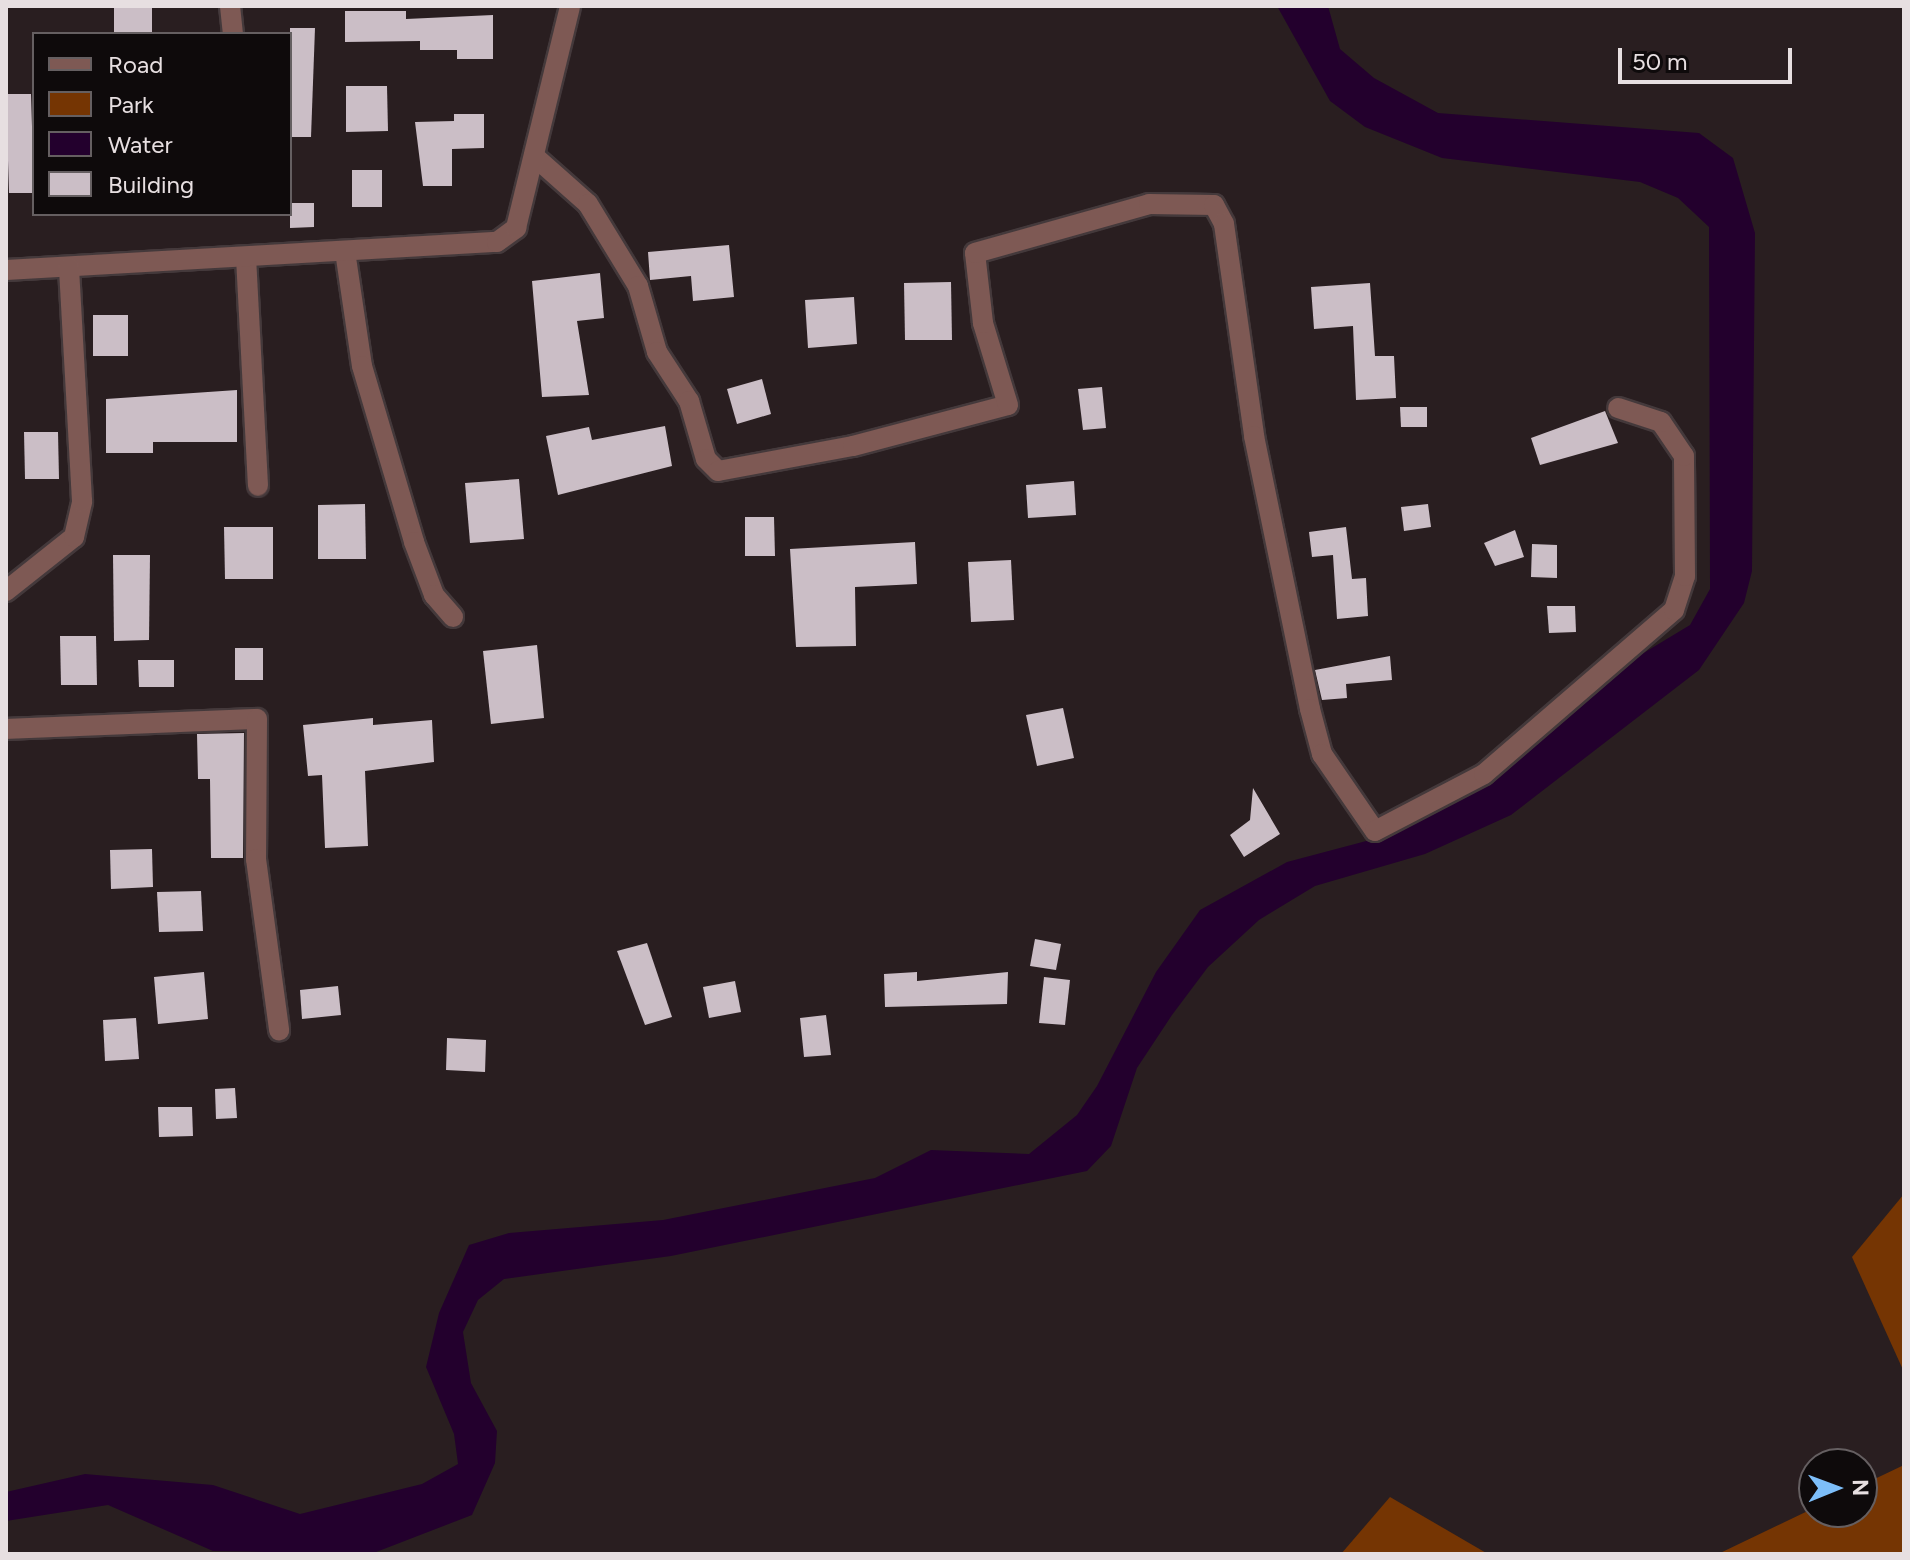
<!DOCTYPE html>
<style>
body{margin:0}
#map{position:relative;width:1910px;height:1560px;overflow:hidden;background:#291e20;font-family:Figtree,sans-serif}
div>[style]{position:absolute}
.green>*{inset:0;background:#753503}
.water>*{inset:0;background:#23002d}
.building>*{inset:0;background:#cbbec6}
.roads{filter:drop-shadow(2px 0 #44393b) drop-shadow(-2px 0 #44393b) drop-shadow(0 2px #44393b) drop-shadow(0 -2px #44393b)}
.minor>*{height:20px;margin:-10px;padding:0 10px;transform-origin:10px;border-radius:10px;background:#7e5954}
span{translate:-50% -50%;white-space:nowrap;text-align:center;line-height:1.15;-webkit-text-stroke:8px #0e0a0b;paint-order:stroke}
.frame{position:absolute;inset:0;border:8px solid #e7dfe1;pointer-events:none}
.legend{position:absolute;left:32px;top:32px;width:260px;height:184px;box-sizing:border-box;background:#0e0a0b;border:2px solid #655f61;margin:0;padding:10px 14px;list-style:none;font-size:24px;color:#e7dfe1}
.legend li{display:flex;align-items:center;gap:16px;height:40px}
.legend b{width:40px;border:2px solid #655f61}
.north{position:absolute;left:1798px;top:1448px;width:80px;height:80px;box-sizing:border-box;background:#0e0a0b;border:2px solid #655f61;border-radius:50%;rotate:89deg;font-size:22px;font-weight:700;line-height:32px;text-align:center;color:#e7dfe1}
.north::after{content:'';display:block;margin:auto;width:28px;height:36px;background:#7dbef9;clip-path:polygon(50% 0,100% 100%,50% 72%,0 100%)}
.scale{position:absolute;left:1618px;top:48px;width:174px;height:36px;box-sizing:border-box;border:4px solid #e7dfe1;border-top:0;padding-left:10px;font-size:24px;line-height:28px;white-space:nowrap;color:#e7dfe1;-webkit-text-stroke:6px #0e0a0b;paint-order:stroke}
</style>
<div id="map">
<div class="green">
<div style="clip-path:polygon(1904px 1194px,1904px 1372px,1852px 1257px)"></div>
<div style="clip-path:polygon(1904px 1465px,1904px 1554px,1718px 1554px,1814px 1508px,1862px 1512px,1862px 1485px)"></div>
<div style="clip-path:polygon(1390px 1497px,1488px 1554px,1341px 1554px)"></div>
</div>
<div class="water">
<div style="clip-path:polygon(1277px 6px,1328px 6px,1340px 49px,1374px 78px,1438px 113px,1699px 133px,1733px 158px,1755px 233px,1752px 571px,1744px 603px,1699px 670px,1511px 815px,1425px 854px,1315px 886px,1259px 920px,1208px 967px,1172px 1015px,1137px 1068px,1111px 1146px,1087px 1171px,671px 1256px,504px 1279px,478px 1300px,463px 1332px,471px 1383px,497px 1431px,495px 1463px,472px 1515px,371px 1554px,213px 1551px,108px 1505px,6px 1521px,6px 1492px,85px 1474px,213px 1485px,300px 1514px,422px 1484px,458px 1464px,454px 1434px,426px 1367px,439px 1313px,469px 1245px,509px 1233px,663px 1220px,875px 1178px,931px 1150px,1029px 1154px,1077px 1115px,1097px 1086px,1156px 972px,1200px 910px,1287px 862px,1370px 840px,1487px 783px,1632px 660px,1690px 625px,1710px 589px,1709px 227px,1678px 198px,1640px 182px,1442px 158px,1365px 127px,1330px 101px)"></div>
</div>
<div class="building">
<div style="clip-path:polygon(114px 6px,152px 6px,152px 34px,114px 34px)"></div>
<div style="clip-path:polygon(345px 11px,406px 11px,406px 19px,493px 15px,493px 59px,457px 59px,457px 50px,420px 50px,420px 41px,345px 42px)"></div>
<div style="clip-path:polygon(290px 28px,315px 28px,311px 137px,290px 137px)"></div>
<div style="clip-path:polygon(346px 86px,387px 86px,388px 131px,346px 132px)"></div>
<div style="clip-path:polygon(6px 94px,31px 94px,34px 193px,9px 193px)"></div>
<div style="clip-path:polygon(454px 114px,484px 114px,484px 148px,452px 149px,452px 186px,423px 186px,415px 122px,454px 121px)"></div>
<div style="clip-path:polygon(352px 170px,382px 170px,382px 207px,352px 207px)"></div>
<div style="clip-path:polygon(290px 203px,314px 203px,314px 227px,290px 228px)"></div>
<div style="clip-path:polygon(729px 245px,734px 297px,693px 301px,691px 276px,650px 280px,648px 252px)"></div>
<div style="clip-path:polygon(600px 273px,604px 318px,577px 321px,589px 395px,542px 397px,532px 281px)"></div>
<div style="clip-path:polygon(951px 282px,952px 340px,905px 340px,904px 283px)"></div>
<div style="clip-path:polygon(1370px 283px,1375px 356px,1394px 356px,1396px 398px,1356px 400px,1353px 326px,1314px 329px,1311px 287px)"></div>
<div style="clip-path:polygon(854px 297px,857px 344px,808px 348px,805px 300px)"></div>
<div style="clip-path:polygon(93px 315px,128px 315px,128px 356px,93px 356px)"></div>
<div style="clip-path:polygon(762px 379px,771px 414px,737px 424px,727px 389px)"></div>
<div style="clip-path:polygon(1102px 387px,1106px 428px,1083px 430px,1078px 389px)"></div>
<div style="clip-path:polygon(237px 390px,237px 442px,153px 442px,153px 453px,106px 453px,106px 399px)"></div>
<div style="clip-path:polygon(1400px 407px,1427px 407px,1427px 427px,1401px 427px)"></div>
<div style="clip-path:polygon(1605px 411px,1618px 443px,1540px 465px,1531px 438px)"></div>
<div style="clip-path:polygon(665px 426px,672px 466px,558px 495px,546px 436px,589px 427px,592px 440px)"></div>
<div style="clip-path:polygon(24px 432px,58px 432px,59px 479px,25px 479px)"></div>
<div style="clip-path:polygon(519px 479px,524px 539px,470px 543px,465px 483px)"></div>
<div style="clip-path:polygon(1074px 481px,1076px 515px,1028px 518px,1026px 485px)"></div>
<div style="clip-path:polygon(365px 504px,366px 559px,318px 559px,318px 505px)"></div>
<div style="clip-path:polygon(1428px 504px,1431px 527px,1404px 531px,1401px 507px)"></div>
<div style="clip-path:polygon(745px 517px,774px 517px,775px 556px,745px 556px)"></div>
<div style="clip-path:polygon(224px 527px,273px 527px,273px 579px,225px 579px)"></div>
<div style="clip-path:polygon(1346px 527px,1352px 579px,1366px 578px,1368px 616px,1337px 619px,1333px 555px,1312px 557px,1309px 532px)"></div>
<div style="clip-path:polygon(1515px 530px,1524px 557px,1495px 566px,1484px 543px)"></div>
<div style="clip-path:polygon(915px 542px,917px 584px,855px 587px,856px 646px,796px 647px,790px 549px)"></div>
<div style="clip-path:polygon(1532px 544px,1557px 545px,1557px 578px,1531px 577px)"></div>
<div style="clip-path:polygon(113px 555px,150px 555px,149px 640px,114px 641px)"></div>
<div style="clip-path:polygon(1011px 560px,1014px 620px,971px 622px,968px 562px)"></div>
<div style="clip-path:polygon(1547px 606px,1575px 606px,1576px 632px,1549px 633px)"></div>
<div style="clip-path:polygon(60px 636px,96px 636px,97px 685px,61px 685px)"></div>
<div style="clip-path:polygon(537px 645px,544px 718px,491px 724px,483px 651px)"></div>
<div style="clip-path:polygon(235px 648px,263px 648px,263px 680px,235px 680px)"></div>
<div style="clip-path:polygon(1390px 656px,1392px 680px,1346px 684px,1347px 698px,1322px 700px,1315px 670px)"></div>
<div style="clip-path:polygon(138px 660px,174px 660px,174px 687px,139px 687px)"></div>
<div style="clip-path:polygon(1063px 708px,1074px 758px,1037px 766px,1026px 715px)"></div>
<div style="clip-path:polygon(373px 718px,373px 725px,432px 720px,434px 762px,365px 771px,368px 846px,325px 848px,322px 775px,308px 776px,303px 725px)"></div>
<div style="clip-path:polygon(244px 733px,243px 858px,211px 858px,210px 779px,198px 779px,197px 734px)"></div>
<div style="clip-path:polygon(1253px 788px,1280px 834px,1244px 857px,1230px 835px,1250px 820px)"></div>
<div style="clip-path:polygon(152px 849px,153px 887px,111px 889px,110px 850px)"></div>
<div style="clip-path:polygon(201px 891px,203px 931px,159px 932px,157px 892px)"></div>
<div style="clip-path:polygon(1035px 939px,1061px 944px,1056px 970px,1030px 966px)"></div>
<div style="clip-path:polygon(647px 943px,672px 1017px,645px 1025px,617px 951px)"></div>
<div style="clip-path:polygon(204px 972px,208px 1019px,158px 1024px,154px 977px)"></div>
<div style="clip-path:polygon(917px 972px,917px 981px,1008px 972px,1007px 1004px,885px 1007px,884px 974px)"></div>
<div style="clip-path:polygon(1044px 977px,1070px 980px,1065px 1025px,1039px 1023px)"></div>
<div style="clip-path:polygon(735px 981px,741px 1012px,709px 1018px,703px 987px)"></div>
<div style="clip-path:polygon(338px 986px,341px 1015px,302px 1019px,300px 990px)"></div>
<div style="clip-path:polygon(826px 1015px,831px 1055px,804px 1057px,800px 1018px)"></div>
<div style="clip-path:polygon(136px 1018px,139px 1059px,105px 1061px,103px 1020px)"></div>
<div style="clip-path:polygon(447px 1038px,486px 1040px,485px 1072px,446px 1070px)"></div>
<div style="clip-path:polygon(235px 1088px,237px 1118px,216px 1119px,215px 1089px)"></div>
<div style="clip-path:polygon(158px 1107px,192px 1107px,193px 1136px,159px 1137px)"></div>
</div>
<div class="roads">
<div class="minor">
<div style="left:230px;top:6px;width:28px;rotate:84deg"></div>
<div style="left:534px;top:156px;width:72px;rotate:41.6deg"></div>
<div style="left:588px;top:204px;width:96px;rotate:58.6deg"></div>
<div style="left:638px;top:286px;width:69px;rotate:73.9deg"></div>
<div style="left:657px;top:352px;width:59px;rotate:56.9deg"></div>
<div style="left:689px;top:401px;width:60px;rotate:73.7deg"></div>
<div style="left:706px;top:459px;width:17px;rotate:45deg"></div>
<div style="left:718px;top:471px;width:137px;rotate:-10.5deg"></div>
<div style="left:853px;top:446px;width:160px;rotate:-14.8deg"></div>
<div style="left:1008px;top:405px;width:86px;rotate:-107deg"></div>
<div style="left:983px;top:323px;width:70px;rotate:-96.5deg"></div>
<div style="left:975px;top:253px;width:181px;rotate:-15.7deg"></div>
<div style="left:1149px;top:204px;width:65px;rotate:0.9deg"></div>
<div style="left:1214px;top:205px;width:21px;rotate:62deg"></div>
<div style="left:1224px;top:224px;width:214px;rotate:81.9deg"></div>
<div style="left:1254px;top:436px;width:279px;rotate:78.4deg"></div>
<div style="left:1310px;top:709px;width:47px;rotate:75.1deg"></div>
<div style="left:1322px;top:754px;width:93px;rotate:55.5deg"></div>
<div style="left:1375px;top:831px;width:123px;rotate:-27.6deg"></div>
<div style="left:1484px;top:774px;width:251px;rotate:-40.8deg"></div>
<div style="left:1674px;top:610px;width:36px;rotate:-72deg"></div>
<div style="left:1685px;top:576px;width:120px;rotate:-90.5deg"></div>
<div style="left:1684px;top:456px;width:41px;rotate:-124.1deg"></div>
<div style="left:1661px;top:422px;width:45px;rotate:-162deg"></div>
<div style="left:345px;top:251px;width:116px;rotate:81.6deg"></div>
<div style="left:362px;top:366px;width:184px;rotate:73.5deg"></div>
<div style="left:414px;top:542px;width:57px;rotate:69.3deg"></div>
<div style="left:434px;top:595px;width:29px;rotate:49deg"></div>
<div style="left:246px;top:257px;width:229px;rotate:87deg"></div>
<div style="left:6px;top:270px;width:492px;rotate:-3.3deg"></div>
<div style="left:497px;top:242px;width:24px;rotate:-36deg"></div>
<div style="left:516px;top:228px;width:228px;rotate:-76.3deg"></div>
<div style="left:6px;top:591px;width:87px;rotate:-38.5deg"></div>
<div style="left:74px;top:537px;width:37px;rotate:-77deg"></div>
<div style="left:82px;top:501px;width:234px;rotate:-93.2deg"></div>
<div style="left:6px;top:729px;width:251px;rotate:-2.3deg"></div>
<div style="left:257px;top:719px;width:140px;rotate:90.4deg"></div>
<div style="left:256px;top:859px;width:173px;rotate:82.3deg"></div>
</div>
</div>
<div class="frame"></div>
<ul class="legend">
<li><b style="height:10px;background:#7e5954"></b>Road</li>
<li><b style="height:22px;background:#753503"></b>Park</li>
<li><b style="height:22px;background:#23002d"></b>Water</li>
<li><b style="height:22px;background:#cbbec6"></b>Building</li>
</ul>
<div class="north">N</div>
<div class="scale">50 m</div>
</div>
